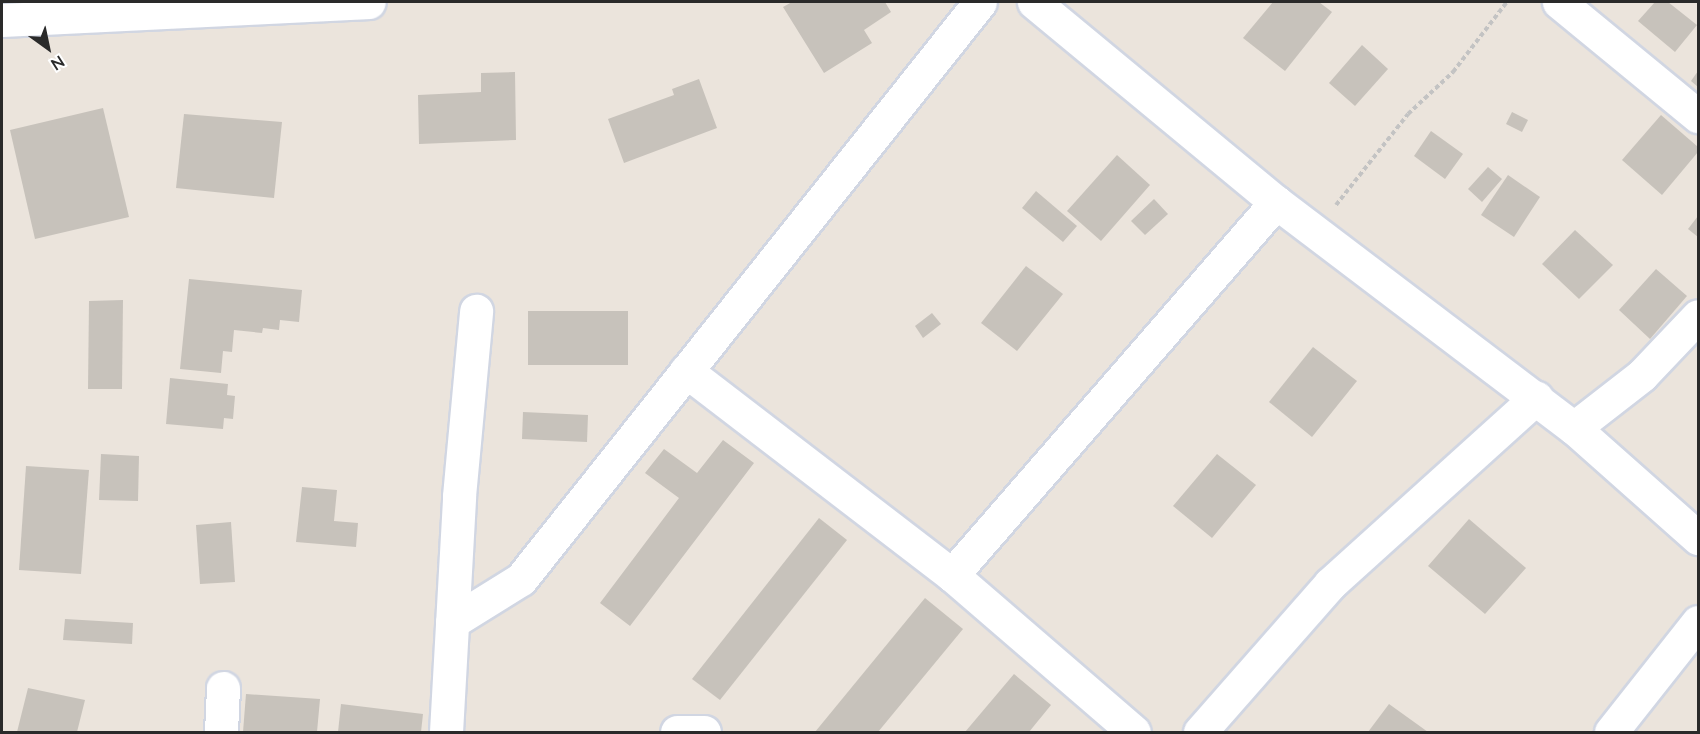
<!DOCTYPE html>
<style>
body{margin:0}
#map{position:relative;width:1700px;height:734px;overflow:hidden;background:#ebe4dc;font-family:Lato,sans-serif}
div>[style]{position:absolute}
.building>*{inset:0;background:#c7c2bb}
.path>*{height:4px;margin-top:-2px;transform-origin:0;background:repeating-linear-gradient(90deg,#c3c3c3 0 4.5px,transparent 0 7.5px)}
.roads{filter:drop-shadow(2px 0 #d1d6e2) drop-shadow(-2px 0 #d1d6e2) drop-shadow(0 2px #d1d6e2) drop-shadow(0 -2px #d1d6e2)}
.minor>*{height:33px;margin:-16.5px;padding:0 16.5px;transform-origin:16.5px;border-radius:16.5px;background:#fff}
span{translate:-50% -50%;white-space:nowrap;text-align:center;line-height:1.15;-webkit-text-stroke:6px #fff;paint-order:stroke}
.frame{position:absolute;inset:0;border:3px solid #2a2a2a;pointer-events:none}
.north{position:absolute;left:18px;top:18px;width:60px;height:60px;-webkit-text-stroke:4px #fff;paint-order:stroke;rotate:147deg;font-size:16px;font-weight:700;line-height:24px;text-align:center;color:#2a2a2a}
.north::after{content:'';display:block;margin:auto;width:21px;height:27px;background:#2a2a2a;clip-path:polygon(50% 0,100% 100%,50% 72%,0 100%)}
</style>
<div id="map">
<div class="building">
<div style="clip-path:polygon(792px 2px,885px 2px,891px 12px,864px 30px,872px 43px,824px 73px,783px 7px)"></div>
<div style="clip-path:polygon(1273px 2px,1319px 2px,1332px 12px,1285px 71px,1243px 38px)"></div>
<div style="clip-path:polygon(1655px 2px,1668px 2px,1697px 25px,1675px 52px,1638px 21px)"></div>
<div style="clip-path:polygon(1362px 45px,1388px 69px,1355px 106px,1329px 83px)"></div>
<div style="clip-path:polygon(1698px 71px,1698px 87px,1691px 81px)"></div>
<div style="clip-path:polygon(515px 72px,516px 140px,419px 144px,418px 95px,481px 92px,481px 73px)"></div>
<div style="clip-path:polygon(699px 79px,717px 128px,624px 163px,608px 119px,674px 95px,672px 89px)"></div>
<div style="clip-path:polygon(103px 108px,129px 217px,35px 239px,10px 130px)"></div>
<div style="clip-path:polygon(1512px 112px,1528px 120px,1522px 132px,1506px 124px)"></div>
<div style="clip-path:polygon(184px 114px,282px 122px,274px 198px,176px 188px)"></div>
<div style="clip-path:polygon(1661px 115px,1698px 147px,1698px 152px,1662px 195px,1622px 160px)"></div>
<div style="clip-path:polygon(1431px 131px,1463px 154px,1445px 179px,1414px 156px)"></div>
<div style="clip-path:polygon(1117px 155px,1150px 185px,1101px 241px,1067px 211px)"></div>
<div style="clip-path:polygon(1488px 167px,1502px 179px,1482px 202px,1468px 189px)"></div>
<div style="clip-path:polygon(1508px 175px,1540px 197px,1514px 237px,1481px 215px)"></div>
<div style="clip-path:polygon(1036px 191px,1077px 226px,1063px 242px,1022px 208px)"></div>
<div style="clip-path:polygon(1154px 199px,1168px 214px,1145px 235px,1131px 221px)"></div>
<div style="clip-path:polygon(1698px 216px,1698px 237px,1688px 229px)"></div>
<div style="clip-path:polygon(1575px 230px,1613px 265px,1579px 299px,1542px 264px)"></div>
<div style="clip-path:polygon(1026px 266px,1063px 294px,1017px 351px,981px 323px)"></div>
<div style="clip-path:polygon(1656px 269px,1687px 296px,1650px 339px,1619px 310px)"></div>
<div style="clip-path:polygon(189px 279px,302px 290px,299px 322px,280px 320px,279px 330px,263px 328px,262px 333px,234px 330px,232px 352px,223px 351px,221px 373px,180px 369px)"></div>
<div style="clip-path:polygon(123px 300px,122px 389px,88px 389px,89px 301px)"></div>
<div style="clip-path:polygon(528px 311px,628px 311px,628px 365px,528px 365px)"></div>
<div style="clip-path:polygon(932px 313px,941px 324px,923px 338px,915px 326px)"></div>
<div style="clip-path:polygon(1313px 347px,1357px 381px,1312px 437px,1269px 402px)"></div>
<div style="clip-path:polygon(170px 378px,228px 384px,227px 395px,235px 396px,233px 419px,224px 418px,223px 429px,166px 424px)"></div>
<div style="clip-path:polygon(523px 412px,588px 415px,587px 442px,522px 439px)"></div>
<div style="clip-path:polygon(723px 440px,754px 463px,630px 626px,600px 603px,679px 498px,645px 473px,664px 449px,697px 473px)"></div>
<div style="clip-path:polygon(101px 454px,139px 456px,138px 501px,99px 500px)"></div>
<div style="clip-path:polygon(1217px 454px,1256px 485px,1212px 538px,1173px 506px)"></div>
<div style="clip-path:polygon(26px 466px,89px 470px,81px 574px,19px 570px)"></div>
<div style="clip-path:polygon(302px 487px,337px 490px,334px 521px,358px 523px,356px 547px,296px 542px)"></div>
<div style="clip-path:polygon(819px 518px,847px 540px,720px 700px,692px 679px)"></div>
<div style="clip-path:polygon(1469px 519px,1526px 568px,1485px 614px,1428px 566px)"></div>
<div style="clip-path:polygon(231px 522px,235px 582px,200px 584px,196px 525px)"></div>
<div style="clip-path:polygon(925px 598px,963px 629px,878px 732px,815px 732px)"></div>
<div style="clip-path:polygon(65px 619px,133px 623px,132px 644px,63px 640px)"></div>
<div style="clip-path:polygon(1014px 674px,1051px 705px,1029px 732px,965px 732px)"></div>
<div style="clip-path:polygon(28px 688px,85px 700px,77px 732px,17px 732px)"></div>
<div style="clip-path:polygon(246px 694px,320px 699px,317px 732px,243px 732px)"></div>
<div style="clip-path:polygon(341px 704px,423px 714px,421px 732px,338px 732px)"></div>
<div style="clip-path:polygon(1389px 704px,1428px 732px,1368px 732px)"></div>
</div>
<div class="path">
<div style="left:1336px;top:205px;width:116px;rotate:-51.6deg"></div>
<div style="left:1408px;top:114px;width:62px;rotate:-43deg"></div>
<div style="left:1453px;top:72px;width:88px;rotate:-52.4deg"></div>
</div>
<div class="roads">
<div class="minor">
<div style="left:1034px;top:2px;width:314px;rotate:39.6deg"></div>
<div style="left:1276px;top:202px;width:374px;rotate:37.2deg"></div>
<div style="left:1574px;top:428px;width:166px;rotate:41.6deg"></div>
<div style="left:1559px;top:2px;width:180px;rotate:39.4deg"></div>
<div style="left:2px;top:20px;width:367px;rotate:-2.8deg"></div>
<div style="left:686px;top:371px;width:335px;rotate:37.5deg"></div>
<div style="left:952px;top:575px;width:240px;rotate:40.8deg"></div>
<div style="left:1574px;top:428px;width:86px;rotate:-37.9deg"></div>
<div style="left:1642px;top:375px;width:81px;rotate:-46.5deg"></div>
<div style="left:952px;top:575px;width:494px;rotate:-49deg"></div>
<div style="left:452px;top:622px;width:81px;rotate:-31.9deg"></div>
<div style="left:521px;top:579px;width:737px;rotate:-51.5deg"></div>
<div style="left:221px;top:732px;width:44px;rotate:-87.4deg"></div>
<div style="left:446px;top:732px;width:236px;rotate:-86.8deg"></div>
<div style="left:459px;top:496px;width:186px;rotate:-84.7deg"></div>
<div style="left:677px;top:732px;width:27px"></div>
<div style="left:1200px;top:732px;width:197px;rotate:-48.7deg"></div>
<div style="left:1330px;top:584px;width:278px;rotate:-42.1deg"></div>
<div style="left:1611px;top:732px;width:140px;rotate:-51.7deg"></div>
</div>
</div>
<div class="frame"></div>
<div class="north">N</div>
</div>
